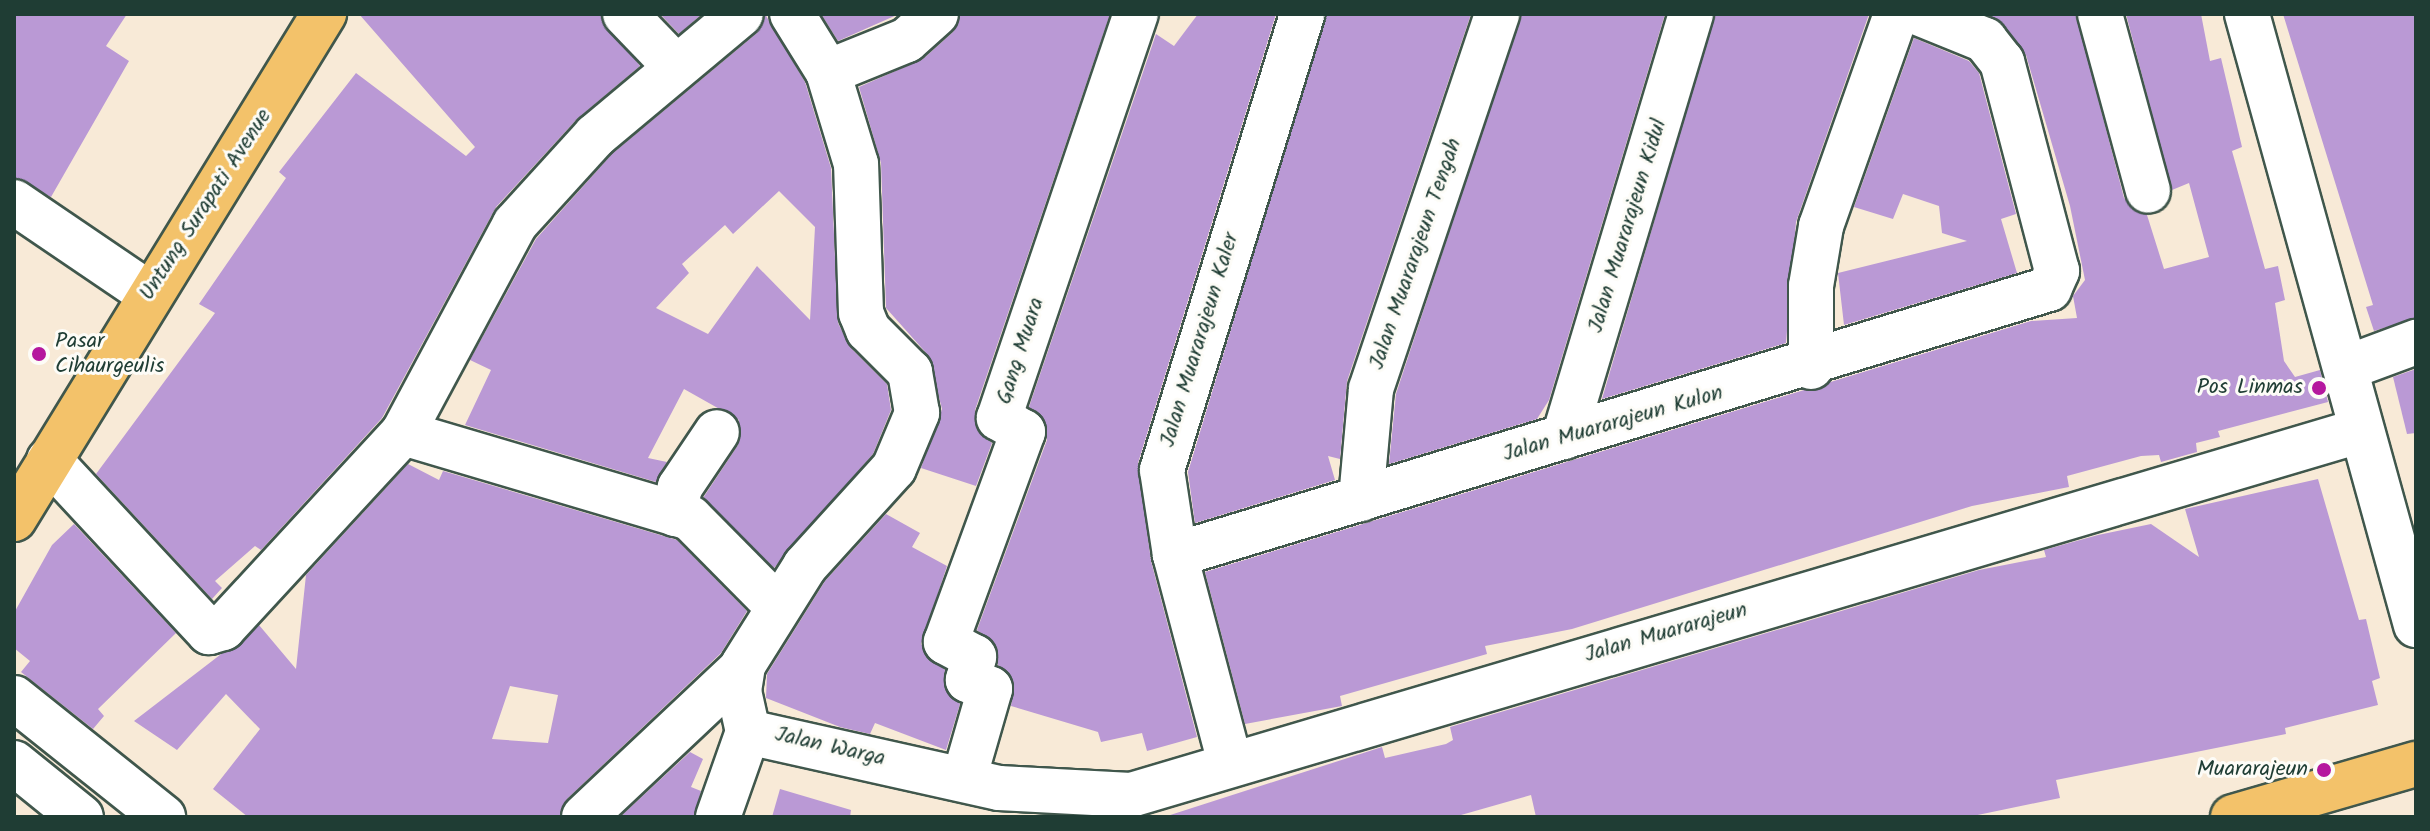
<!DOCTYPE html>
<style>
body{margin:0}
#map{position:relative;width:2430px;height:831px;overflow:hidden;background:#f8ead7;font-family:Kalam,sans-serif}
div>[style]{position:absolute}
.building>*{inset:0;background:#ba99d5}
.roads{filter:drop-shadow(2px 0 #40574c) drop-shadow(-2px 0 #40574c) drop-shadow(0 2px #40574c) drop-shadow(0 -2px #40574c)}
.minor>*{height:44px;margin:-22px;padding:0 22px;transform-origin:22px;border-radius:22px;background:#fff}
.major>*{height:44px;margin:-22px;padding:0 22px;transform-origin:22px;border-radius:22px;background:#f3c26a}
.highway>*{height:44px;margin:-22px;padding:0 22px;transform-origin:22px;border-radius:22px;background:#f3c26a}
.dots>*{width:22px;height:22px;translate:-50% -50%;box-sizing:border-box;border:4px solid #fdfcf7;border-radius:50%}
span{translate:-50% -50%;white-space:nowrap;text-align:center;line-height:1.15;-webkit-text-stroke:6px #fdfcf7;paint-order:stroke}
.street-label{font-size:22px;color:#1f3d34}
.poi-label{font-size:22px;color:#1f3d34}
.left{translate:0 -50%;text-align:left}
.right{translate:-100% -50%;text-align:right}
.frame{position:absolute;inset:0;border:16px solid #1f3d34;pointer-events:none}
</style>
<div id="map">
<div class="building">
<div style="clip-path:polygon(14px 14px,127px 14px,106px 46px,129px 61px,51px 197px,14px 177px)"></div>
<div style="clip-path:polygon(359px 14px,601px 14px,640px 66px,577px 119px,496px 207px,382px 418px,261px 550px,255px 546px,215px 581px,222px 588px,212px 599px,96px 474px,215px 313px,199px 304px,286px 178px,279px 172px,356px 73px,466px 156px,475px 147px)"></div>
<div style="clip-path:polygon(660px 14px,702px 14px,679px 34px)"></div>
<div style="clip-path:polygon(evenodd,765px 14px,805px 82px,831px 168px,838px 323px,850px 347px,887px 384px,891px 410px,873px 454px,774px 568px,703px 498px,738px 445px,739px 420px,684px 389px,648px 458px,667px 462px,656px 482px,465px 425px,491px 370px,470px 360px,536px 239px,612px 154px,757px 33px,765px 14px,779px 191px,815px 227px,810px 320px,757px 266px,708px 334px,656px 308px,689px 273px,682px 264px,725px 225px,733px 234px,779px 191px)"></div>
<div style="clip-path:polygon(821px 14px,899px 14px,838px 41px)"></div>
<div style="clip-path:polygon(960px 14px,1110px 14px,975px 410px,978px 431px,992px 443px,976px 486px,921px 468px,942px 409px,928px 355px,886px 308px,881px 163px,859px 87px,923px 59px,953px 32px)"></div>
<div style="clip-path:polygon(1198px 14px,1276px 14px,1138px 463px,1151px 561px,1197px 737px,1147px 751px,1142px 733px,1101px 742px,1098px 732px,1011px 706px,1014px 683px,998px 665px,994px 643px,977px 630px,1047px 440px,1044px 419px,1029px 407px,1156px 34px,1174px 46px)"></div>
<div style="clip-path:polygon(1326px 14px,1471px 14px,1347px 381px,1340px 459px,1328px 456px,1335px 480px,1195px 523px,1188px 472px)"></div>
<div style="clip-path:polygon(1521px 14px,1665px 14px,1549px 400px,1537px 419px,1389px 464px,1396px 394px)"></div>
<div style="clip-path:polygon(1715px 14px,1869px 14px,1796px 222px,1786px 343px,1602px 399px)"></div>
<div style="clip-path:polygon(1987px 14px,2076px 14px,2124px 198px,2147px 215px,2164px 269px,2209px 257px,2189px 183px,2172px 190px,2126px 14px,2201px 14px,2210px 61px,2221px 58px,2242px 147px,2232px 151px,2265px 269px,2278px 266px,2285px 300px,2275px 303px,2284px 361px,2295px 377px,2320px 370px,2328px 402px,2218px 431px,2220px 437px,2196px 443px,2197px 452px,2161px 462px,2159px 455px,2141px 456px,2067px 476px,2069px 487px,1972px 506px,1572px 629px,1485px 646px,1487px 654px,1340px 696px,1342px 706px,1245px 724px,1205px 572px,2031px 321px,2077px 318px,2073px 296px,2085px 280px,2070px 206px,2026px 55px)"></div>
<div style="clip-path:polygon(2283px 14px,2416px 14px,2416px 318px,2374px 331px,2366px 307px,2373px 305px)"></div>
<div style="clip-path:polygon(1914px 38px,1969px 61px,1979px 73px,2016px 214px,2001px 219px,2017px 273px,1844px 325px,1838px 273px,1967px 241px,1942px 233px,1939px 206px,1903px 194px,1893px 219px,1854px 207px)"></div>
<div style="clip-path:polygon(2416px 369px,2416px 433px,2407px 434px,2393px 377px)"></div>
<div style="clip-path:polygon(evenodd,408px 464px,439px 480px,443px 471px,677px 540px,747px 611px,721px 653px,567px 799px,560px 817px,248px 817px,213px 789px,260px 729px,226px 694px,177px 750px,134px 721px,259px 625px,296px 669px,306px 575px,408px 464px,510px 686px,558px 695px,548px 743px,492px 739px,510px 686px)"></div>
<div style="clip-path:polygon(2318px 479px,2359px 620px,2366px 619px,2380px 678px,2372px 681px,2378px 705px,2285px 728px,2286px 734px,2056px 780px,2060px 798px,1968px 817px,1536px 817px,1531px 795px,1454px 817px,1164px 817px,1382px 747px,1385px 758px,1446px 744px,1453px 740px,1450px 727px,1979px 570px,2046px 557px,2044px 550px,2098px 535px,2151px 524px,2199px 557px,2185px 509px)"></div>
<div style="clip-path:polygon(886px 514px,920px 533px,912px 547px,947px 566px,921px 644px,945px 670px,944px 686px,960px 704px,946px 750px,875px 723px,870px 734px,840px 727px,766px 698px,767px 674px,825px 581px)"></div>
<div style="clip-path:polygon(74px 524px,176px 633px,98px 709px,104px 716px,93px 729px,21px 672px,30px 661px,14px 648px,14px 613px,52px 545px)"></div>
<div style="clip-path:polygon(690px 752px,703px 759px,691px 787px,701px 791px,694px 817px,620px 817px)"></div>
<div style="clip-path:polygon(780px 789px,851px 810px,850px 817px,772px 817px)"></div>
</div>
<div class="roads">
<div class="minor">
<div style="left:625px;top:14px;width:72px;rotate:46.1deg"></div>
<div style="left:2100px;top:14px;width:183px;rotate:74.8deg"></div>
<div style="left:2247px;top:14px;width:634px;rotate:74.54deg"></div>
<div style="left:828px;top:72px;width:85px;rotate:-22.1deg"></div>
<div style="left:907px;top:40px;width:39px;rotate:-42deg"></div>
<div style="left:14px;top:202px;width:162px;rotate:34.2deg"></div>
<div style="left:1811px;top:367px;width:81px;rotate:-90deg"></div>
<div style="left:1811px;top:286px;width:61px;rotate:-80.5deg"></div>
<div style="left:1821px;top:226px;width:225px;rotate:-70.5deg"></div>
<div style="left:2346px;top:368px;width:75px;rotate:-20.4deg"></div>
<div style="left:403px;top:433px;width:299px;rotate:16.5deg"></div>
<div style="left:690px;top:518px;width:121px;rotate:45.3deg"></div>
<div style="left:1564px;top:437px;width:442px;rotate:-73.3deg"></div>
<div style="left:49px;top:460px;width:235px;rotate:47.1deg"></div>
<div style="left:209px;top:632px;width:15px;rotate:-16deg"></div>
<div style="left:223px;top:628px;width:265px;rotate:-47.3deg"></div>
<div style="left:403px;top:433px;width:237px;rotate:-61.8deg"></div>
<div style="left:515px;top:224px;width:119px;rotate:-47.7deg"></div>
<div style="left:595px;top:136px;width:190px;rotate:-39.9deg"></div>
<div style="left:1361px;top:499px;width:110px;rotate:-84.8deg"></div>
<div style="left:1371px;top:389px;width:396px;rotate:-71.4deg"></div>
<div style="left:675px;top:514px;width:27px;rotate:-80deg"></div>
<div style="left:680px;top:487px;width:66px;rotate:-56.1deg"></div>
<div style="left:1175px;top:555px;width:914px;rotate:-16.93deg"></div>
<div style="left:2049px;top:289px;width:20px;rotate:-66deg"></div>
<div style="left:2057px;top:271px;width:216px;rotate:-104.7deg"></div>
<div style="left:2002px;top:62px;width:28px;rotate:-128deg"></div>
<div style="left:1985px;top:40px;width:69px;rotate:-157.9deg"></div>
<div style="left:14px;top:698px;width:191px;rotate:38.6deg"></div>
<div style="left:748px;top:732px;width:257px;rotate:12.6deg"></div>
<div style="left:999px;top:788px;width:132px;rotate:3deg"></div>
<div style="left:1131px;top:795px;width:1281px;rotate:-16.51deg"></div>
<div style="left:748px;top:732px;width:42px;rotate:-102.4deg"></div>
<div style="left:739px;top:691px;width:26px;rotate:-81deg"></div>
<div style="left:743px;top:665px;width:117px;rotate:-57.9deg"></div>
<div style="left:805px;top:566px;width:132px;rotate:-47.8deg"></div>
<div style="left:894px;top:468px;width:60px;rotate:-67.3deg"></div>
<div style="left:917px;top:413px;width:42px;rotate:-99.7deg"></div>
<div style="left:910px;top:372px;width:59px;rotate:-135deg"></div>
<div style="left:868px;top:330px;width:18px;rotate:-112deg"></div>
<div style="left:861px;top:313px;width:149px;rotate:-91.9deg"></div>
<div style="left:856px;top:164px;width:96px;rotate:-106.9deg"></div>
<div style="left:828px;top:72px;width:68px;rotate:-121.8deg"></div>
<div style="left:14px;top:763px;width:86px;rotate:38.9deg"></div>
<div style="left:1230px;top:763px;width:215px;rotate:-104.8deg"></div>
<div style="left:1175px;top:555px;width:86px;rotate:-98.7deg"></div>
<div style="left:1162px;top:470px;width:477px;rotate:-72.9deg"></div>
<div style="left:964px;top:779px;width:94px;rotate:-73.9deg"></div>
<div style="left:990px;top:689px;width:24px;rotate:-158deg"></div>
<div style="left:968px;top:680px;width:24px;rotate:-75deg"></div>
<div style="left:974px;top:657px;width:32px;rotate:-152deg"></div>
<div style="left:946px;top:642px;width:224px;rotate:-69.9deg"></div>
<div style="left:1023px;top:432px;width:28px;rotate:-150deg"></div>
<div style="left:999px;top:418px;width:427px;rotate:-71.3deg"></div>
<div style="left:584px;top:817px;width:217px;rotate:-43.3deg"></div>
<div style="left:718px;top:817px;width:90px;rotate:-70.6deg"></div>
</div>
<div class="major">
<div style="left:2233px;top:817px;width:191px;rotate:-16.2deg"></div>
</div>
<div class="highway">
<div style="left:14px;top:519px;width:593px;rotate:-58.46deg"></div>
</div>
</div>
<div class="dots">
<div style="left:39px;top:354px;background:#b5179e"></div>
<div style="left:2319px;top:388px;background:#b5179e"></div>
<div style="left:2324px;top:770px;background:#b5179e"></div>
</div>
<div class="street-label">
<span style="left:206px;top:205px;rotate:-57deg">Untung Surapati Avenue</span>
<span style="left:1628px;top:226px;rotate:-73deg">Jalan Muararajeun Kidul</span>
<span style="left:1416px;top:254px;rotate:-71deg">Jalan Muararajeun Tengah</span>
<span style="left:1200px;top:340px;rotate:-73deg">Jalan Muararajeun Kaler</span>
<span style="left:1021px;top:351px;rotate:-72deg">Gang Muara</span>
<span style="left:1613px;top:424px;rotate:-16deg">Jalan Muararajeun Kulon</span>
<span style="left:1666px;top:633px;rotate:-16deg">Jalan Muararajeun</span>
<span style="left:830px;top:747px;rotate:13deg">Jalan Warga</span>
</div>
<div class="poi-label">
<span class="left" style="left:55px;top:354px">Pasar<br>Cihaurgeulis</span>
<span class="right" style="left:2303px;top:388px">Pos Linmas</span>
<span class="right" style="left:2308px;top:770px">Muararajeun</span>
</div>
<div class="frame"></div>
</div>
